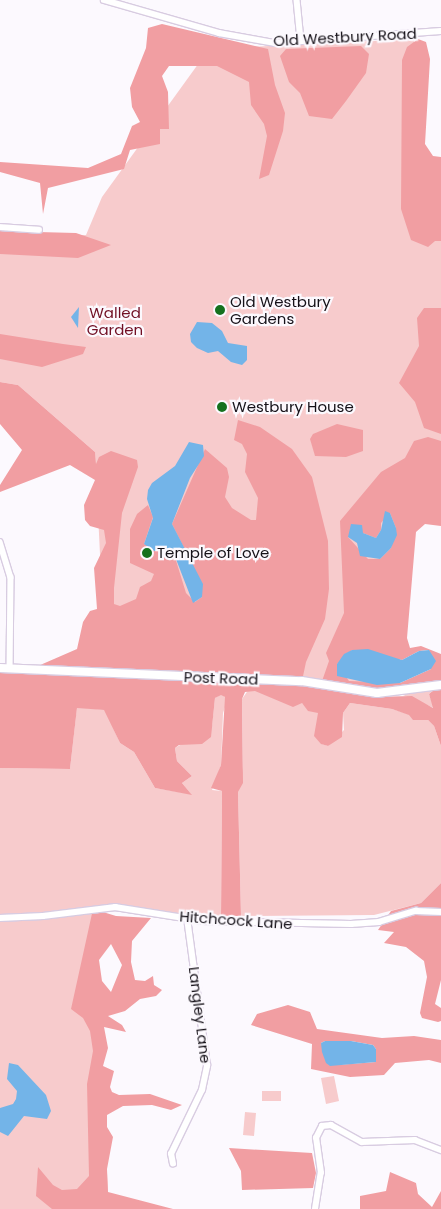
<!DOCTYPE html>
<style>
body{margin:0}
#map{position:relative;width:441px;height:1209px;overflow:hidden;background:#fcf9fe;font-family:Poppins,sans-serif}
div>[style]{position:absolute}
.green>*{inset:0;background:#f7cbcc}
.forest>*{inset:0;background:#f19ea2}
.water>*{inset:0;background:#73b4e8}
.roads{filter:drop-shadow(1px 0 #d8cce1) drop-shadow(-1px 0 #d8cce1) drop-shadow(0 1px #d8cce1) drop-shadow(0 -1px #d8cce1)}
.minor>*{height:5.5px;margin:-2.75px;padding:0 2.75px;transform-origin:2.75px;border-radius:2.75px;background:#fff}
.major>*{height:8px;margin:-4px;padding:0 4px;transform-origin:4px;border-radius:4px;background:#fff}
.dots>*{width:14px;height:14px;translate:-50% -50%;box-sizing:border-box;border:2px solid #fcf9fe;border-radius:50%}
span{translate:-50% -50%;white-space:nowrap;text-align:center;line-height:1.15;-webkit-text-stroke:4.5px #fcf9fe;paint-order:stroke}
.street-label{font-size:15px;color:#151118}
.poi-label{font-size:15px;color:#151118}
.left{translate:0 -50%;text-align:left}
.park-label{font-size:15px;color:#710f24}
</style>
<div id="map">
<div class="green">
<div style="clip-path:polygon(414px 39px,419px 159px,441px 165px,441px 452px,415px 449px,398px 685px,441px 683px,429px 694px,434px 708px,403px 695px,362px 695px,105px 657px,95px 452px,18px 385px,0 382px,0 238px,86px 235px,102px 197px,209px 49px)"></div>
<div style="clip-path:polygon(249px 689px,302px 703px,319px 713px,322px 744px,328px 746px,344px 730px,343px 713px,350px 703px,392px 709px,428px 720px,434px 726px,441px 746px,441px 883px,421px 903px,374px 915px,241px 916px,238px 792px,243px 767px,242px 699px)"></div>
<div style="clip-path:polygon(221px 694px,225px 697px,226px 704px,223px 713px,221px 765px,212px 790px,222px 791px,221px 916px,163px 914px,132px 909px,93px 909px,108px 1192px,71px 1209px,0 1209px,0 768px,70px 769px,77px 707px,105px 710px,120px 743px,134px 752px,155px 788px,191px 794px,182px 783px,192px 776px,177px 761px,175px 748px,212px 726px,215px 698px)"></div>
<div style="clip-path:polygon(334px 1076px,339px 1101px,326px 1104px,321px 1078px)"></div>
<div style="clip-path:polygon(262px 1091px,281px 1091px,281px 1101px,262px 1101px)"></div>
<div style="clip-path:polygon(245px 1112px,256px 1113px,254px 1136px,243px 1135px)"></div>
</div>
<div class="forest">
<div style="clip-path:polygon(162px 24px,268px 49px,275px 85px,285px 113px,283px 131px,269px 175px,259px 179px,267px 136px,264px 124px,251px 105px,249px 82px,217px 66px,169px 66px,162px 76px,168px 92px,169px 129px,160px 129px,160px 144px,130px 150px,124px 169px,48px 188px,43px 214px,40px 183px,0 172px,0 162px,88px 168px,121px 154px,132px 126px,140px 122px,132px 107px,130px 88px,146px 48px,148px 28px)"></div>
<div style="clip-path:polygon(418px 39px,426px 42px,430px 59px,425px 144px,433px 156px,441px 157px,441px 241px,435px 241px,428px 247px,411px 240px,401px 209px,402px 60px,407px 47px)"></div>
<div style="clip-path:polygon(361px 46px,369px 54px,366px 73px,346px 101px,332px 119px,309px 116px,300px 93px,289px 82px,280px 56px,286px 49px)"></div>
<div style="clip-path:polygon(0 231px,76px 233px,111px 245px,78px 258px,0 254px)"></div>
<div style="clip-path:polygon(424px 308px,441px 308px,441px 434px,424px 428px,415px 402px,399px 383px,419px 346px,417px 318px)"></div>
<div style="clip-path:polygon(0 334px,63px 344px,86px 347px,83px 354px,42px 367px,0 359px)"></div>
<div style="clip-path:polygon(evenodd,0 382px,18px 385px,95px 452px,96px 464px,99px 457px,111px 451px,137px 460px,138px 467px,122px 513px,114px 588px,114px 604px,120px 606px,136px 599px,140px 587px,151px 581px,154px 574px,130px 563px,130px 529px,137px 514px,148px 505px,153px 517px,144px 544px,174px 554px,186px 593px,195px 602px,202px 597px,196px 572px,172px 524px,205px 449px,227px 468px,229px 477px,225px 497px,232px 508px,251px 520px,256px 520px,258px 498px,245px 472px,247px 454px,242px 444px,234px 440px,238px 420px,260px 427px,292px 449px,312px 477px,328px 541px,329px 589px,325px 619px,306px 662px,302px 681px,321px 684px,329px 661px,326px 653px,344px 613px,340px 521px,381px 472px,405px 458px,414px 441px,428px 437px,441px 441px,441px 526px,425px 524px,416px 532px,407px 638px,410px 648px,421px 646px,441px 654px,441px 683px,394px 690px,334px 689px,372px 697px,412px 696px,433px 708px,429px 694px,441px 684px,441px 746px,434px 726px,428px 720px,413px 720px,409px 715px,392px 709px,350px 703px,343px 713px,342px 737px,328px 746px,321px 744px,314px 736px,318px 713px,308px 711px,302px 703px,293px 707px,255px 691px,245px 692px,242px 699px,243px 783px,238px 792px,241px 916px,221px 916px,222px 791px,211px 788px,221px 765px,225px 697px,221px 695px,215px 698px,211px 737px,202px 744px,179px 745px,175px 748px,177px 761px,192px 776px,182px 783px,192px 795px,155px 788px,134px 752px,120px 743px,104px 710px,77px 708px,70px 769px,0 768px,0 668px,31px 669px,77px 649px,83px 622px,90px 611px,97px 609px,94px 568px,106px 543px,104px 530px,90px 526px,85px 520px,84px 505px,95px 480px,70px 465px,0 492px,0 485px,22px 450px,0 424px,0 382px,390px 513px,396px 528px,391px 548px,380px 559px,368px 559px,348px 537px,363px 533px,376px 538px,381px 530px,381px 523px,390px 513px,0 382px,352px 650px,402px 660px,419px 651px,429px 650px,431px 669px,400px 683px,349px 681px,337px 664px,352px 650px)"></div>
<div style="clip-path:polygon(337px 424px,363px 430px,363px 451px,346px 457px,315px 456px,310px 439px,313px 434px)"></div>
<div style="clip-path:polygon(441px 883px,441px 980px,435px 1004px,441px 1008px,441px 1021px,438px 1022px,422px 1018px,420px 1013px,427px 977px,424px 961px,406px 947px,384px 943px,394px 932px,378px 930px,391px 911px,421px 903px)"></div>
<div style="clip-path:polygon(evenodd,93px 909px,116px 916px,151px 918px,132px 941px,131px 962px,135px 980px,145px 981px,153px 976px,154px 985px,162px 990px,156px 996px,140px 999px,125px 1011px,108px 1016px,122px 1025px,126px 1032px,104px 1027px,108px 1048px,103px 1066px,114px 1071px,110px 1087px,112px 1092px,119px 1095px,150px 1094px,182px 1105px,171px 1110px,152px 1105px,123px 1106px,107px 1115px,107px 1127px,113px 1137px,107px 1169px,108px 1192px,173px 1209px,52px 1209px,36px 1196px,38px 1167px,53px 1185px,62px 1190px,77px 1189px,89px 1176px,87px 1084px,93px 1051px,90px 1031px,83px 1018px,71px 1009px,93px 909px,111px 944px,122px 965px,111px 992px,102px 981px,99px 960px,111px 944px)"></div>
<div style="clip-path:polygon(evenodd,288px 1005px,310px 1012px,317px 1029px,382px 1038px,414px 1036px,441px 1040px,441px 1063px,429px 1060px,395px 1063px,384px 1075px,350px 1077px,311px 1069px,312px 1044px,251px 1025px,257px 1014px,288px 1005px,325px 1041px,351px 1041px,373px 1045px,376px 1049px,376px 1062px,337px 1065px,321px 1043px,325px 1041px)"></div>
<div style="clip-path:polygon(229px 1148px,312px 1153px,316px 1173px,313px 1188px,242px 1190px,241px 1171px)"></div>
<div style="clip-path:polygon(390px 1172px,416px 1183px,418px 1194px,432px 1207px,441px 1191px,441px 1209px,360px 1209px,360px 1196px,386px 1191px)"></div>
</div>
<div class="water">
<div style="clip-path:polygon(79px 307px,78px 328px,71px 317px)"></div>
<div style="clip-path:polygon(197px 322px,212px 323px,222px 331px,228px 343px,247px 346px,247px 360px,242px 365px,231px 362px,218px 351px,208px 353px,197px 348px,191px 342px,190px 334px)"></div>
<div style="clip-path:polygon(189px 442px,203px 445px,204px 456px,190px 478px,172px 524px,203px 584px,202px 597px,193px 603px,174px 554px,165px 550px,154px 551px,144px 544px,153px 518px,147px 499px,148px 490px,152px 483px,175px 466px)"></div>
<div style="clip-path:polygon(385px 511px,390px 513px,396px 528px,397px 535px,391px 548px,380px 559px,360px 556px,357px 543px,348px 537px,351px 524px,362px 525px,363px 533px,376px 538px,381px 530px)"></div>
<div style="clip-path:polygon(368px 649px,402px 660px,419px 651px,429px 650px,436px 661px,431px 669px,400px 683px,377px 685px,337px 676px,337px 664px,344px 654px,352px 650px)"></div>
<div style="clip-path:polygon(325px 1041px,351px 1041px,373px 1045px,376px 1049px,376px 1062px,330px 1066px,326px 1063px,322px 1052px,321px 1043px)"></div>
<div style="clip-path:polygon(9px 1063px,18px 1065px,46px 1095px,51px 1111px,47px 1119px,24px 1116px,8px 1136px,0 1132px,0 1108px,13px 1104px,16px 1099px,17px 1091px,7px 1079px)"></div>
</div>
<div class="roads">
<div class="minor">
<div style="left:104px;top:0;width:120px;rotate:16deg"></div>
<div style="left:219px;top:33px;width:57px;rotate:10.1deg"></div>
<div style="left:275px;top:43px;width:166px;rotate:-4.1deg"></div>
<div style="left:297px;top:0;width:41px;rotate:84.4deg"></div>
<div style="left:0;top:227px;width:39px;rotate:4deg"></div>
<div style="left:0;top:542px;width:37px;rotate:73deg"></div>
<div style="left:11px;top:577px;width:91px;rotate:90.6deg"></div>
<div style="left:0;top:918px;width:43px;rotate:-2.7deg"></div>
<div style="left:43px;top:916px;width:73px;rotate:-7.1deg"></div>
<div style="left:115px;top:907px;width:89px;rotate:9deg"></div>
<div style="left:203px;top:921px;width:148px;rotate:1.2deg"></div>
<div style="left:351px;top:924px;width:28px;rotate:-4deg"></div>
<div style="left:379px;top:922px;width:39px;rotate:-17deg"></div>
<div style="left:416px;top:911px;width:25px;rotate:2deg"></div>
<div style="left:173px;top:1164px;width:10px;rotate:-101deg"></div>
<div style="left:171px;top:1154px;width:71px;rotate:-64.2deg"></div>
<div style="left:202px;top:1090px;width:25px;rotate:-78deg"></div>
<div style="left:207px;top:1066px;width:149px;rotate:-97.7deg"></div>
<div style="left:315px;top:1209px;width:36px;rotate:-81deg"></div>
<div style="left:321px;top:1173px;width:35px;rotate:-98deg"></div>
<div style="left:316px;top:1138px;width:13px;rotate:-63deg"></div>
<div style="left:322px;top:1126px;width:9px;rotate:-6deg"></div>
<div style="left:331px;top:1125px;width:35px;rotate:29deg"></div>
<div style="left:362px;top:1142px;width:53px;rotate:-2.2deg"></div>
<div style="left:415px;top:1140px;width:28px;rotate:21deg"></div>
</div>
<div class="major">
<div style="left:0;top:668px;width:302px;rotate:2.5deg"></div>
<div style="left:302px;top:681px;width:76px;rotate:9.1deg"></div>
<div style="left:377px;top:693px;width:64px;rotate:-7.1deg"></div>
</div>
</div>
<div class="dots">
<div style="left:220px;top:310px;background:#15711e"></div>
<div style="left:222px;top:407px;background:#15711e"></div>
<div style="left:147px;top:553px;background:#15711e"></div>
</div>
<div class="street-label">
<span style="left:345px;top:37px;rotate:-3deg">Old Westbury Road</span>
<span style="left:221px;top:678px;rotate:2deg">Post Road</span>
<span style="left:236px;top:920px;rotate:4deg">Hitchcock Lane</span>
<span style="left:200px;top:1015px;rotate:83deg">Langley Lane</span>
</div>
<div class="poi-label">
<span class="left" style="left:230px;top:310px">Old Westbury<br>Gardens</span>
<span class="left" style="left:232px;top:407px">Westbury House</span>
<span class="left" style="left:157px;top:553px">Temple of Love</span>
</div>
<div class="park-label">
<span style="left:115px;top:321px">Walled<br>Garden</span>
</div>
</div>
